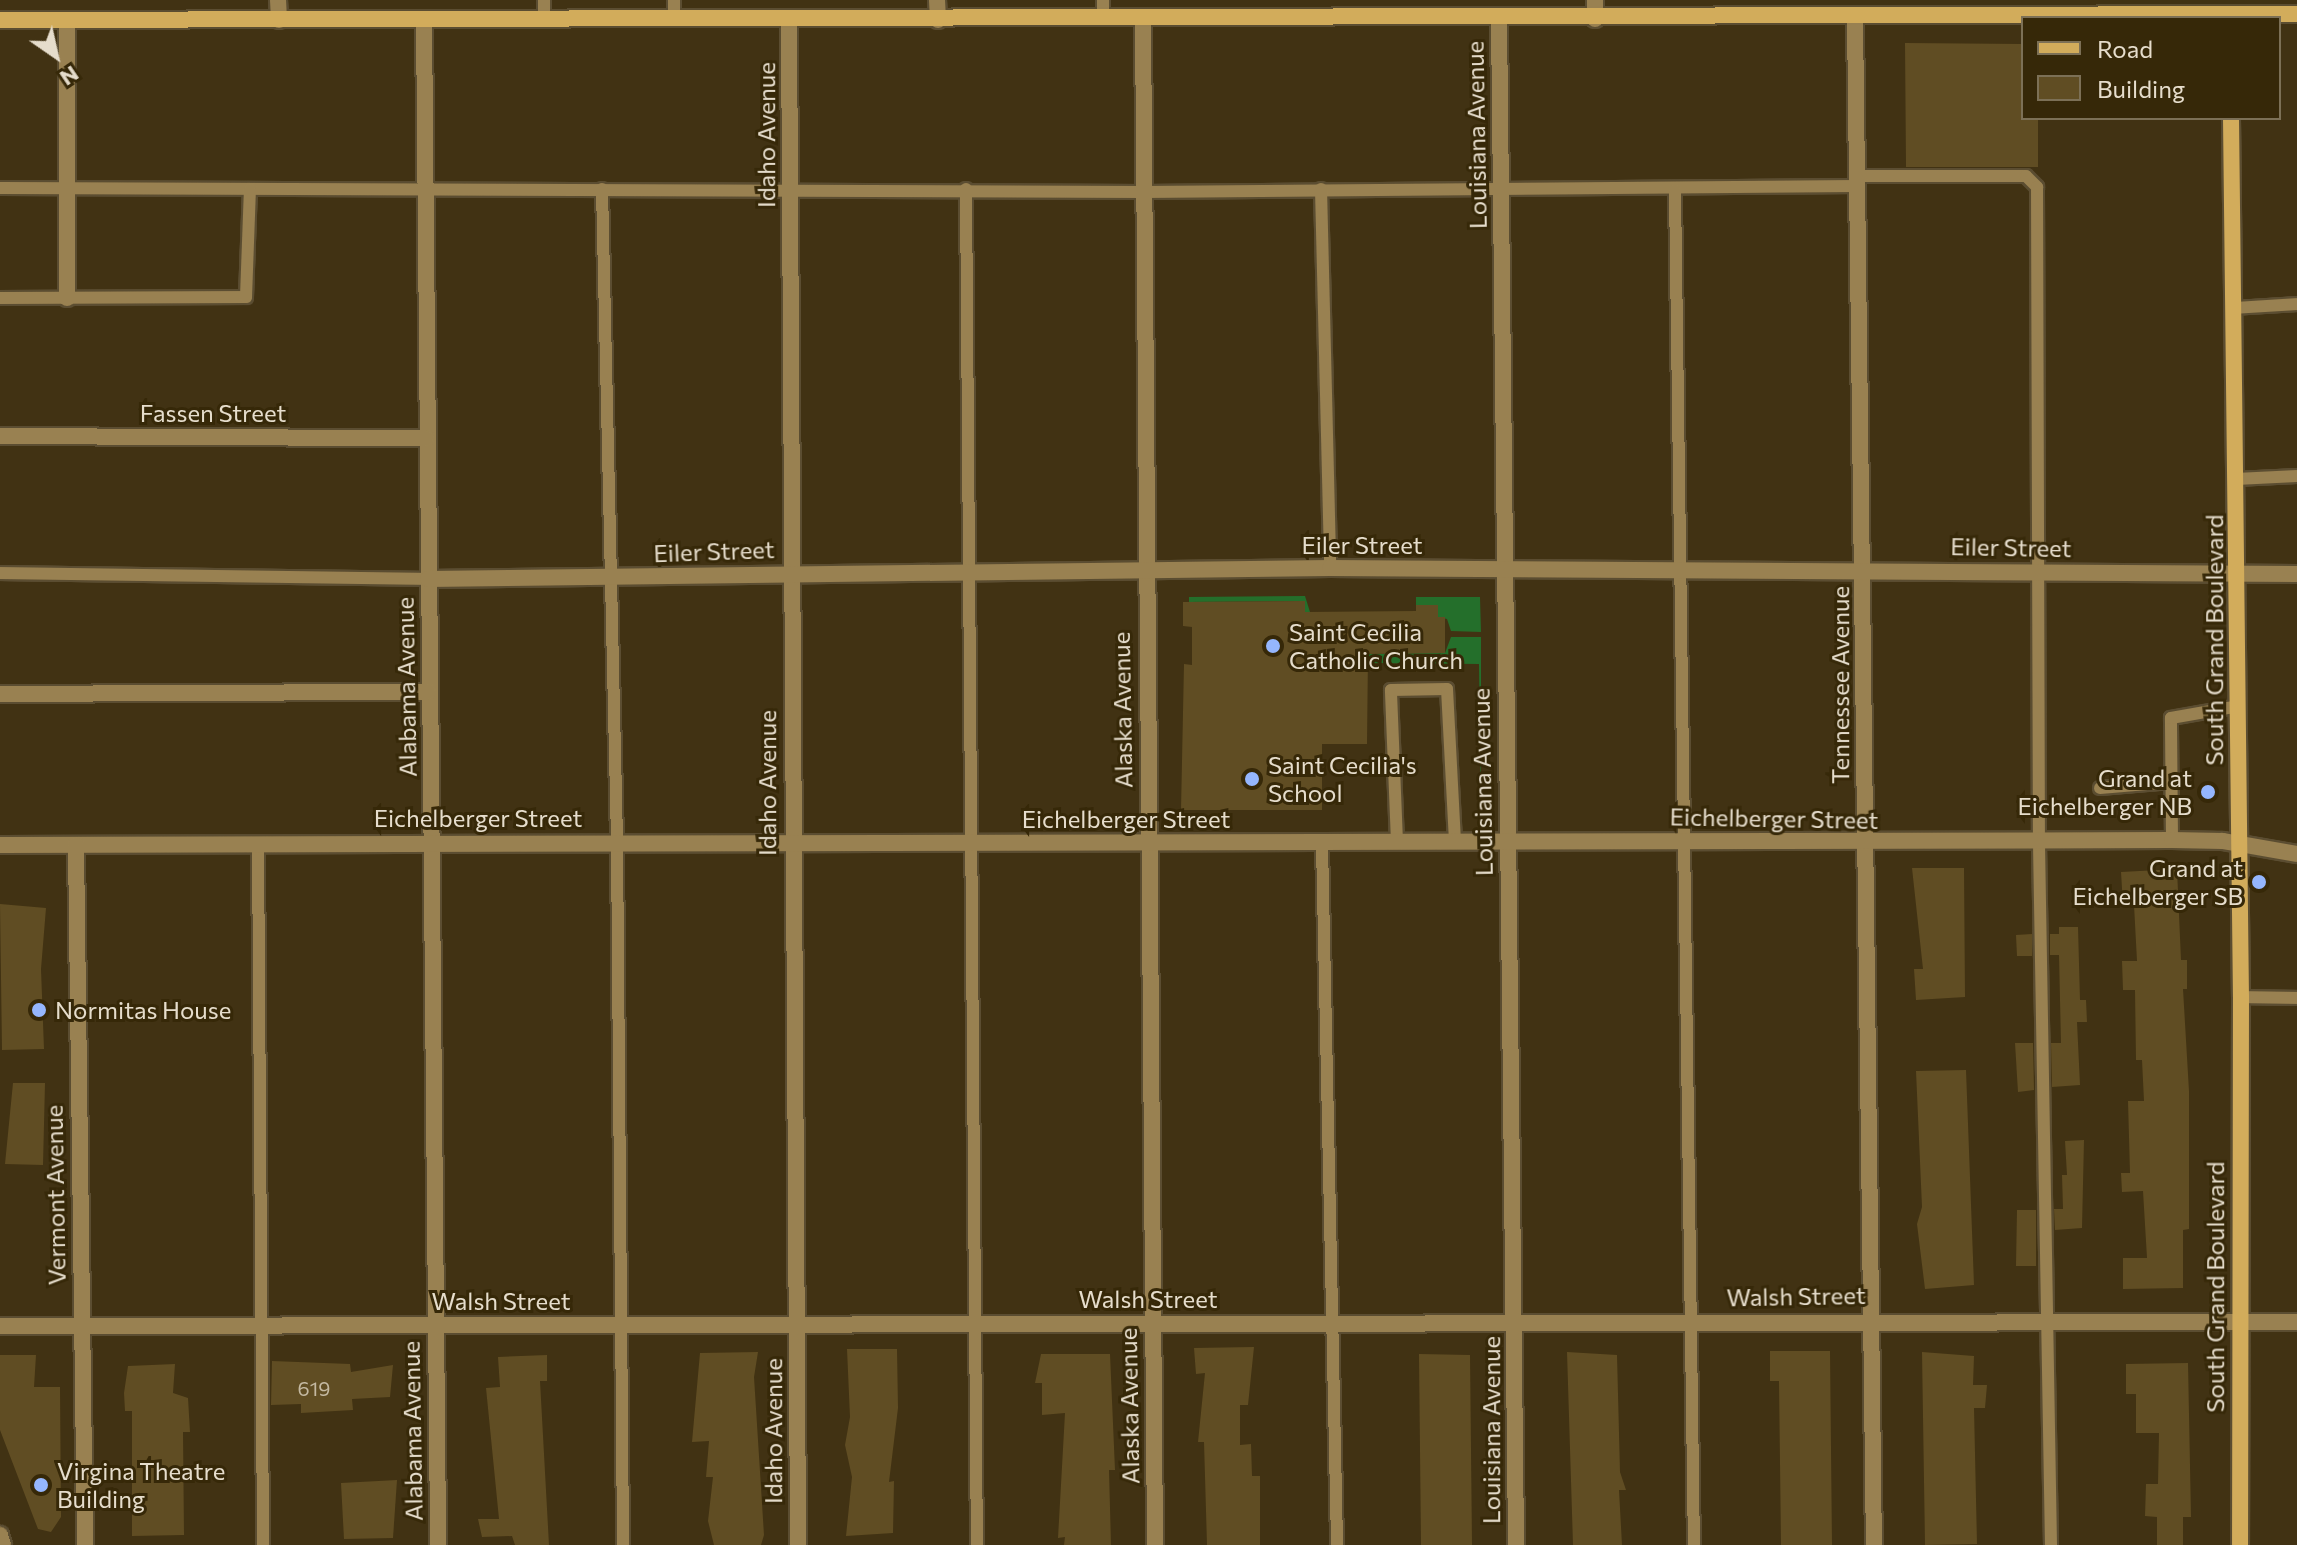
<!DOCTYPE html>
<style>
body{margin:0}
#map{position:relative;width:2297px;height:1545px;overflow:hidden;background:#413213;font-family:Commissioner,sans-serif}
div>[style]{position:absolute}
.green>*{inset:0;background:#246f2b}
.building>*{inset:0;background:#604d23}
.roads{filter:drop-shadow(2px 0 #5b4d31) drop-shadow(-2px 0 #5b4d31) drop-shadow(0 2px #5b4d31) drop-shadow(0 -2px #5b4d31)}
.service>*{height:12px;margin:-6px;padding:0 6px;transform-origin:6px;border-radius:6px;background:#998151}
.minor>*{height:16px;margin:-8px;padding:0 8px;transform-origin:8px;border-radius:8px;background:#998151}
.tertiary>*{height:16px;margin:-8px;padding:0 8px;transform-origin:8px;border-radius:8px;background:#998151}
.secondary>*{height:16px;margin:-8px;padding:0 8px;transform-origin:8px;border-radius:8px;background:#d2ac5b}
.dots>*{width:22px;height:22px;translate:-50% -50%;box-sizing:border-box;border:4px solid #362808;border-radius:50%}
span{translate:-50% -50%;white-space:nowrap;text-align:center;line-height:1.15;-webkit-text-stroke:6px #362808;paint-order:stroke}
.number-label{font-size:20px;color:#c4b9a2}
.number-label span{-webkit-text-stroke-width:0}
.street-label{font-size:24px;color:#e6ddcc}
.poi-label{font-size:24px;color:#e6ddcc}
.left{translate:0 -50%;text-align:left}
.right{translate:-100% -50%;text-align:right}
.legend{position:absolute;left:2021px;top:16px;width:260px;height:104px;box-sizing:border-box;background:#362808;border:2px solid #7c7056;margin:0;padding:10px 14px;list-style:none;font-size:24px;color:#e6ddcc}
.legend li{display:flex;align-items:center;gap:16px;height:40px}
.legend b{width:40px;border:2px solid #7c7056}
.north{position:absolute;left:16px;top:16px;width:80px;height:80px;-webkit-text-stroke:6px #362808;paint-order:stroke;rotate:146deg;font-size:22px;font-weight:700;line-height:32px;text-align:center;color:#e6ddcc}
.north::after{content:'';display:block;margin:auto;width:28px;height:36px;background:#e6ddcc;clip-path:polygon(50% 0,100% 100%,50% 72%,0 100%)}
</style>
<div id="map">
<div class="green">
<div style="clip-path:polygon(1305px 596px,1310px 612px,1305px 612px,1305px 601px,1189px 602px,1189px 597px)"></div>
<div style="clip-path:polygon(1416px 597px,1480px 597px,1481px 632px,1451px 631px,1447px 619px,1438px 617px,1438px 605px,1416px 605px)"></div>
<div style="clip-path:polygon(1451px 637px,1481px 637px,1481px 810px,1479px 664px,1368px 663px,1367px 654px,1445px 653px)"></div>
</div>
<div class="building">
<div style="clip-path:polygon(1905px 43px,2023px 44px,2023px 118px,2038px 118px,2038px 167px,1906px 167px)"></div>
<div style="clip-path:polygon(1305px 601px,1305px 612px,1416px 611px,1416px 605px,1438px 605px,1438px 617px,1445px 617px,1445px 653px,1368px 654px,1367px 744px,1322px 744px,1322px 810px,1181px 810px,1184px 664px,1192px 665px,1192px 627px,1183px 626px,1183px 602px)"></div>
<div style="clip-path:polygon(1912px 868px,1964px 868px,1965px 997px,1916px 1000px,1914px 969px,1923px 969px)"></div>
<div style="clip-path:polygon(2177px 869px,2181px 960px,2187px 960px,2187px 989px,2183px 989px,2189px 1091px,2189px 1229px,2183px 1230px,2183px 1288px,2123px 1289px,2123px 1258px,2147px 1258px,2143px 1191px,2122px 1192px,2121px 1173px,2130px 1173px,2128px 1101px,2144px 1101px,2142px 1060px,2136px 1060px,2135px 990px,2123px 990px,2122px 961px,2137px 961px,2134px 905px,2123px 905px,2121px 872px)"></div>
<div style="clip-path:polygon(0 904px,46px 908px,41px 969px,44px 1049px,2px 1050px)"></div>
<div style="clip-path:polygon(2059px 927px,2078px 927px,2080px 1000px,2086px 1000px,2087px 1022px,2077px 1022px,2080px 1085px,2052px 1087px,2051px 1043px,2061px 1043px,2059px 955px,2050px 955px,2050px 934px,2059px 934px)"></div>
<div style="clip-path:polygon(2032px 934px,2032px 956px,2017px 956px,2016px 935px)"></div>
<div style="clip-path:polygon(2015px 1043px,2033px 1043px,2034px 1090px,2018px 1092px)"></div>
<div style="clip-path:polygon(1966px 1070px,1974px 1285px,1925px 1289px,1917px 1224px,1922px 1207px,1916px 1071px)"></div>
<div style="clip-path:polygon(13px 1083px,45px 1083px,43px 1165px,5px 1164px)"></div>
<div style="clip-path:polygon(2084px 1140px,2082px 1228px,2055px 1230px,2054px 1209px,2063px 1209px,2062px 1175px,2067px 1175px,2065px 1141px)"></div>
<div style="clip-path:polygon(2017px 1210px,2036px 1210px,2036px 1266px,2016px 1266px)"></div>
<div style="clip-path:polygon(1254px 1347px,1248px 1405px,1240px 1405px,1240px 1445px,1251px 1444px,1252px 1476px,1260px 1476px,1260px 1545px,1207px 1545px,1204px 1442px,1198px 1442px,1205px 1373px,1196px 1374px,1194px 1348px)"></div>
<div style="clip-path:polygon(847px 1349px,897px 1349px,898px 1408px,889px 1482px,894px 1481px,893px 1533px,846px 1536px,852px 1477px,845px 1445px,850px 1417px)"></div>
<div style="clip-path:polygon(1770px 1351px,1830px 1351px,1832px 1545px,1781px 1545px,1779px 1381px,1770px 1381px)"></div>
<div style="clip-path:polygon(758px 1352px,754px 1377px,764px 1535px,761px 1545px,714px 1545px,708px 1521px,713px 1477px,706px 1477px,709px 1441px,692px 1442px,700px 1353px)"></div>
<div style="clip-path:polygon(1567px 1352px,1617px 1355px,1620px 1472px,1626px 1490px,1619px 1490px,1622px 1545px,1573px 1545px)"></div>
<div style="clip-path:polygon(1922px 1352px,1974px 1356px,1973px 1385px,1987px 1385px,1985px 1408px,1974px 1408px,1977px 1544px,1925px 1545px)"></div>
<div style="clip-path:polygon(1041px 1354px,1110px 1354px,1115px 1470px,1109px 1470px,1111px 1545px,1064px 1545px,1065px 1537px,1058px 1538px,1065px 1413px,1042px 1415px,1042px 1383px,1035px 1383px)"></div>
<div style="clip-path:polygon(1419px 1354px,1470px 1355px,1472px 1545px,1421px 1545px)"></div>
<div style="clip-path:polygon(0 1355px,36px 1355px,34px 1387px,60px 1387px,61px 1517px,51px 1532px,38px 1529px,0 1430px)"></div>
<div style="clip-path:polygon(547px 1355px,547px 1381px,540px 1381px,549px 1545px,515px 1545px,512px 1536px,482px 1537px,478px 1519px,499px 1519px,486px 1388px,500px 1387px,498px 1357px)"></div>
<div style="clip-path:polygon(272px 1361px,350px 1364px,351px 1372px,393px 1365px,390px 1397px,352px 1399px,353px 1410px,301px 1413px,301px 1404px,271px 1405px)"></div>
<div style="clip-path:polygon(2188px 1363px,2191px 1517px,2183px 1517px,2183px 1545px,2157px 1545px,2157px 1517px,2145px 1516px,2146px 1484px,2158px 1484px,2159px 1433px,2136px 1433px,2136px 1394px,2126px 1394px,2126px 1364px)"></div>
<div style="clip-path:polygon(175px 1364px,173px 1393px,188px 1398px,190px 1432px,183px 1432px,184px 1535px,132px 1536px,132px 1411px,125px 1411px,124px 1393px,128px 1366px)"></div>
<div style="clip-path:polygon(397px 1480px,393px 1538px,344px 1539px,341px 1483px)"></div>
</div>
<div class="roads">
<div class="service">
<div style="left:544px;top:0;width:19px;rotate:90deg"></div>
<div style="left:1103px;top:0;width:19px;rotate:90deg"></div>
<div style="left:674px;top:20px;width:20px;rotate:-90deg"></div>
<div style="left:1855px;top:176px;width:171px"></div>
<div style="left:2026px;top:176px;width:16px;rotate:45deg"></div>
<div style="left:2037px;top:187px;width:657px;rotate:89.83deg"></div>
<div style="left:2039px;top:844px;width:701px;rotate:89.02deg"></div>
<div style="left:0;top:188px;width:1144px;rotate:0.2deg"></div>
<div style="left:1144px;top:192px;width:712px;rotate:-0.48deg"></div>
<div style="left:602px;top:189px;width:653px;rotate:88.68deg"></div>
<div style="left:617px;top:842px;width:703px;rotate:89.51deg"></div>
<div style="left:966px;top:189px;width:1356px;rotate:89.54deg"></div>
<div style="left:1321px;top:189px;width:379px;rotate:88.6deg"></div>
<div style="left:1675px;top:190px;width:1355px;rotate:89.2deg"></div>
<div style="left:0;top:298px;width:246px;rotate:-0.2deg"></div>
<div style="left:246px;top:297px;width:108px;rotate:-87.9deg"></div>
<div style="left:2234px;top:308px;width:63px;rotate:-3.6deg"></div>
<div style="left:2237px;top:479px;width:60px;rotate:-2.9deg"></div>
<div style="left:0;top:573px;width:428px;rotate:0.8deg"></div>
<div style="left:2100px;top:788px;width:71px;rotate:-4.8deg"></div>
<div style="left:2172px;top:840px;width:122px;rotate:-90.5deg"></div>
<div style="left:2171px;top:718px;width:69px;rotate:-10deg"></div>
<div style="left:1397px;top:842px;width:152px;rotate:-92.3deg"></div>
<div style="left:1391px;top:690px;width:56px;rotate:-1deg"></div>
<div style="left:1447px;top:689px;width:152px;rotate:87deg"></div>
<div style="left:258px;top:843px;width:702px;rotate:89.59deg"></div>
<div style="left:1322px;top:844px;width:701px;rotate:88.77deg"></div>
<div style="left:2241px;top:997px;width:56px;rotate:1deg"></div>
</div>
<div class="minor">
<div style="left:278px;top:0;width:20px;rotate:87deg"></div>
<div style="left:937px;top:0;width:20px;rotate:87deg"></div>
<div style="left:1595px;top:0;width:19px;rotate:90deg"></div>
<div style="left:1855px;top:18px;width:1527px;rotate:89.29deg"></div>
<div style="left:1143px;top:19px;width:1526px;rotate:89.55deg"></div>
<div style="left:1499px;top:19px;width:1526px;rotate:89.36deg"></div>
<div style="left:67px;top:20px;width:278px;rotate:90deg"></div>
<div style="left:424px;top:20px;width:1525px;rotate:89.47deg"></div>
<div style="left:789px;top:21px;width:1524px;rotate:89.66deg"></div>
<div style="left:0;top:436px;width:426px;rotate:0.3deg"></div>
<div style="left:428px;top:579px;width:902px;rotate:-0.7deg"></div>
<div style="left:1330px;top:568px;width:967px;rotate:0.36deg"></div>
<div style="left:0;top:694px;width:428px;rotate:-0.3deg"></div>
<div style="left:0;top:845px;width:2172px;rotate:-0.13deg"></div>
<div style="left:2172px;top:840px;width:51px;rotate:1.1deg"></div>
<div style="left:2223px;top:841px;width:75px;rotate:10deg"></div>
<div style="left:76px;top:845px;width:700px;rotate:89.26deg"></div>
<div style="left:0;top:1326px;width:2297px;rotate:-0.1deg"></div>
</div>
<div class="tertiary">
<div style="left:0;top:1535px;width:10px;rotate:73deg"></div>
</div>
<div class="secondary">
<div style="left:0;top:20px;width:2297px;rotate:-0.15deg"></div>
<div style="left:2231px;top:118px;width:879px;rotate:89.35deg"></div>
<div style="left:2241px;top:997px;width:548px;rotate:90.1deg"></div>
</div>
</div>
<div class="dots">
<div style="left:1273px;top:646px;background:#95b6fd"></div>
<div style="left:1252px;top:779px;background:#95b6fd"></div>
<div style="left:2208px;top:792px;background:#95b6fd"></div>
<div style="left:2259px;top:882px;background:#95b6fd"></div>
<div style="left:39px;top:1010px;background:#95b6fd"></div>
<div style="left:41px;top:1485px;background:#95b6fd"></div>
</div>
<div class="number-label">
<span style="left:314px;top:1388px">619</span>
</div>
<div class="street-label">
<span style="left:766px;top:135px;rotate:-90deg">Idaho Avenue</span>
<span style="left:1476px;top:135px;rotate:-91deg">Louisiana Avenue</span>
<span style="left:213px;top:413px">Fassen Street</span>
<span style="left:1362px;top:545px">Eiler Street</span>
<span style="left:2011px;top:547px;rotate:1deg">Eiler Street</span>
<span style="left:714px;top:551px;rotate:-2deg">Eiler Street</span>
<span style="left:2214px;top:640px;rotate:-90deg">South Grand Boulevard</span>
<span style="left:1840px;top:685px;rotate:-90deg">Tennessee Avenue</span>
<span style="left:406px;top:687px;rotate:-91deg">Alabama Avenue</span>
<span style="left:1122px;top:710px;rotate:-91deg">Alaska Avenue</span>
<span style="left:1482px;top:782px;rotate:-91deg">Louisiana Avenue</span>
<span style="left:767px;top:783px;rotate:-90deg">Idaho Avenue</span>
<span style="left:478px;top:818px">Eichelberger Street</span>
<span style="left:1774px;top:818px;rotate:1deg">Eichelberger Street</span>
<span style="left:1126px;top:819px">Eichelberger Street</span>
<span style="left:55px;top:1195px;rotate:-91deg">Vermont Avenue</span>
<span style="left:2215px;top:1287px;rotate:-90deg">South Grand Boulevard</span>
<span style="left:1796px;top:1296px;rotate:-1deg">Walsh Street</span>
<span style="left:1148px;top:1299px">Walsh Street</span>
<span style="left:501px;top:1301px">Walsh Street</span>
<span style="left:1129px;top:1406px;rotate:-91deg">Alaska Avenue</span>
<span style="left:1491px;top:1430px;rotate:-90deg">Louisiana Avenue</span>
<span style="left:412px;top:1431px;rotate:-91deg">Alabama Avenue</span>
<span style="left:773px;top:1431px;rotate:-90deg">Idaho Avenue</span>
</div>
<div class="poi-label">
<span class="left" style="left:1289px;top:646px">Saint Cecilia<br>Catholic Church</span>
<span class="left" style="left:1268px;top:779px">Saint Cecilia's<br>School</span>
<span class="right" style="left:2192px;top:792px">Grand at<br>Eichelberger NB</span>
<span class="right" style="left:2243px;top:882px">Grand at<br>Eichelberger SB</span>
<span class="left" style="left:55px;top:1010px">Normitas House</span>
<span class="left" style="left:57px;top:1485px">Virgina Theatre<br>Building</span>
</div>
<ul class="legend">
<li><b style="height:10px;background:#d2ac5b"></b>Road</li>
<li><b style="height:22px;background:#604d23"></b>Building</li>
</ul>
<div class="north">N</div>
</div>
